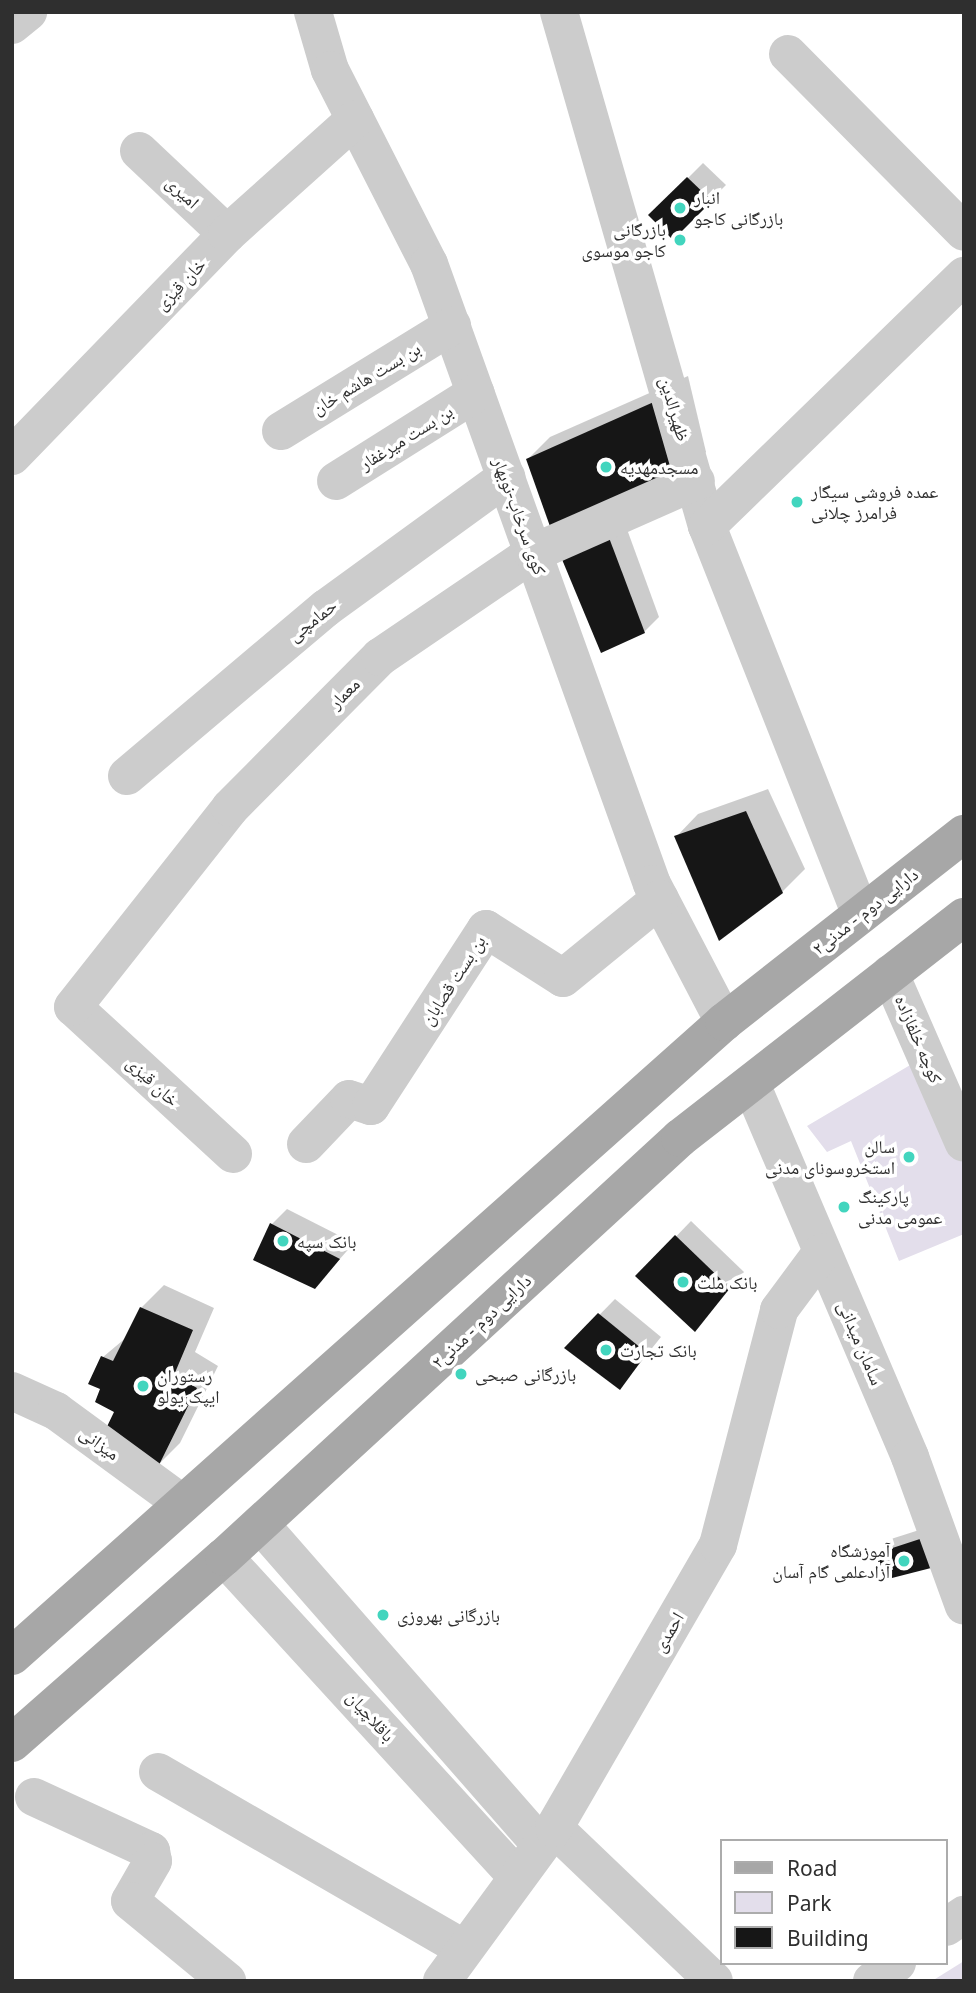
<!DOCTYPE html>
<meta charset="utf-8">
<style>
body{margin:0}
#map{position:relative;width:976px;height:1993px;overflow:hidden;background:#fff;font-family:"Noto Sans","Noto Naskh Arabic",sans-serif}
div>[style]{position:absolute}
.green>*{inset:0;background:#e3deeb}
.shadow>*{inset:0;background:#0003}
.building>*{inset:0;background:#161616}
.minor>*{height:38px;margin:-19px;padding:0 19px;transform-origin:19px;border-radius:19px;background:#ccc}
.major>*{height:38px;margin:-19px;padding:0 19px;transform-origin:19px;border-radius:19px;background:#a7a7a7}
.dots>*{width:19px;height:19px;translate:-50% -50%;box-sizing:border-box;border:4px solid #fff;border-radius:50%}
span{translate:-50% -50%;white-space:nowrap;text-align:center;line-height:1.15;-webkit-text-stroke:7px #fff;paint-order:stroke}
.street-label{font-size:18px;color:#2f2f2f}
.poi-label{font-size:18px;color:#2f2f2f}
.left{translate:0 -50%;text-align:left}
.right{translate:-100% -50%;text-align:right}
.frame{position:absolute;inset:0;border:14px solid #2f2f2f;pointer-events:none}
.legend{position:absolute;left:720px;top:1839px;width:228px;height:126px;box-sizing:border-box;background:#fff;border:2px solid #acacac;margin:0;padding:9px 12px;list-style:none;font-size:21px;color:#2f2f2f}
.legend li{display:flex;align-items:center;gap:14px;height:35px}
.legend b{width:35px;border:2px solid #acacac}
</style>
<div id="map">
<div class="green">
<div style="clip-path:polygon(917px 1061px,964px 1162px,964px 1234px,899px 1261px,851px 1141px,827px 1152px,807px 1126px)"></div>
<div style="clip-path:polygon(964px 1961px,964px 1981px,932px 1981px)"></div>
</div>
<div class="shadow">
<div style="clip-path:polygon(703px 163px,726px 185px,673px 238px,651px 215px)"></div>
<div style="clip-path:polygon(688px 376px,706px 452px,684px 475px,528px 459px,550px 437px)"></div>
<div style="clip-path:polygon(624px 521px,659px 617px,644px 632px,578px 542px)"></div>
<div style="clip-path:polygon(768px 789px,805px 869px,782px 892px,676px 837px,698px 814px)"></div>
<div style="clip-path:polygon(287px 1209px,354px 1243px,315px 1287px,272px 1224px)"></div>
<div style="clip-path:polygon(691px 1221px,744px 1272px,695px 1330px,638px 1276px)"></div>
<div style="clip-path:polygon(164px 1285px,214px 1308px,195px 1352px,218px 1366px,180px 1443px,158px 1465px,103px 1388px,103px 1357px,128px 1336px,141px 1308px)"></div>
<div style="clip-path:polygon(615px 1299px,661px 1337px,620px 1388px,567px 1348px)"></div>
<div style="clip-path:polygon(938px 1524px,946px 1551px,876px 1555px,891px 1539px)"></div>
</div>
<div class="building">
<div style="clip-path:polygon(687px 177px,712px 201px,673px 240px,648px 215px)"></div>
<div style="clip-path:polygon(665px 397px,685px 476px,552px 532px,526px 459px)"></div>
<div style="clip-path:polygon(608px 535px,645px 633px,601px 653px,561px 557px)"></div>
<div style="clip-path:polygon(746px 811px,783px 893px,719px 941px,674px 836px)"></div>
<div style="clip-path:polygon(270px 1223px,340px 1259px,315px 1289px,253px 1260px)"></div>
<div style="clip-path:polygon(675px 1235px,730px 1288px,695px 1332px,635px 1276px)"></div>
<div style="clip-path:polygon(140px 1307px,193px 1330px,174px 1375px,197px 1388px,158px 1467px,101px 1439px,114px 1412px,95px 1402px,100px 1389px,88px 1384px,101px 1356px,113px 1361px)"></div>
<div style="clip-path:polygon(598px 1313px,647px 1353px,620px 1390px,564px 1348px)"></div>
<div style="clip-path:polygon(923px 1538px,931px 1568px,888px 1579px,874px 1554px)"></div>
</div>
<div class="minor">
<div style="left:313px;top:12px;width:60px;rotate:73.7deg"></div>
<div style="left:330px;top:70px;width:218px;rotate:63deg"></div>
<div style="left:429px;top:264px;width:659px;rotate:70.22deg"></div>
<div style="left:652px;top:884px;width:156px;rotate:62.4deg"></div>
<div style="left:559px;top:12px;width:535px;rotate:73.94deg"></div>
<div style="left:707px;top:526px;width:417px;rotate:68.4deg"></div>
<div style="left:12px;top:25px;width:21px;rotate:-39deg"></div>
<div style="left:788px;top:54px;width:250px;rotate:45.3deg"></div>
<div style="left:139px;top:151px;width:121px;rotate:43.3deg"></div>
<div style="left:281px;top:431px;width:201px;rotate:-31.6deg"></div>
<div style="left:12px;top:456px;width:309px;rotate:-45.9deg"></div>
<div style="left:227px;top:234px;width:172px;rotate:-41.9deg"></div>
<div style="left:336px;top:481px;width:165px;rotate:-32.2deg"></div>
<div style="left:707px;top:526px;width:359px;rotate:-44.2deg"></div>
<div style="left:127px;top:776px;width:260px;rotate:-40.2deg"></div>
<div style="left:326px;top:608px;width:223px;rotate:-36deg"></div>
<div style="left:890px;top:974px;width:184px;rotate:66.4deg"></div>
<div style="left:751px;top:1084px;width:405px;rotate:66.9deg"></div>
<div style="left:910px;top:1457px;width:158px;rotate:70.1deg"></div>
<div style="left:306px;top:1144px;width:62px;rotate:-46.3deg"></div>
<div style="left:349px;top:1099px;width:23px;rotate:18deg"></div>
<div style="left:371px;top:1106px;width:211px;rotate:-57deg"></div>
<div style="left:486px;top:929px;width:91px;rotate:32.5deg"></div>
<div style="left:563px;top:978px;width:125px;rotate:-39.2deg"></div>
<div style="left:233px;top:1154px;width:217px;rotate:-137.4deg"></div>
<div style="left:73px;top:1007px;width:253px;rotate:-51.7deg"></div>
<div style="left:230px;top:808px;width:213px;rotate:-45.2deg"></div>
<div style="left:380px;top:657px;width:185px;rotate:-34.2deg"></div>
<div style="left:533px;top:553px;width:178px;rotate:-23.8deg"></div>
<div style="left:12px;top:1391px;width:48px;rotate:24.4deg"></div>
<div style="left:56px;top:1411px;width:157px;rotate:36.2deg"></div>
<div style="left:260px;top:1524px;width:425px;rotate:48.8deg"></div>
<div style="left:224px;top:1557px;width:434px;rotate:47.5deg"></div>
<div style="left:158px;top:1772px;width:354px;rotate:30deg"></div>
<div style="left:34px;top:1797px;width:129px;rotate:24.8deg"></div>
<div style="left:151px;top:1851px;width:10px;rotate:79deg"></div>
<div style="left:153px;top:1861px;width:46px;rotate:119.9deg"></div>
<div style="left:130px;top:1901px;width:126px;rotate:39.5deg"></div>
<div style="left:554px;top:1828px;width:221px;rotate:43.7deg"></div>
<div style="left:946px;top:1927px;width:22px;rotate:-34deg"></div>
<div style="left:442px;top:1981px;width:190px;rotate:-53.8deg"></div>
<div style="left:554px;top:1828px;width:327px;rotate:-59.9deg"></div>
<div style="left:718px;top:1545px;width:243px;rotate:-75.4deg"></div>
<div style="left:779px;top:1310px;width:72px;rotate:-53.4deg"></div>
<div style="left:872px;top:1981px;width:31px;rotate:-36deg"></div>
</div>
<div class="major">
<div style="left:12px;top:1656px;width:953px;rotate:-41.68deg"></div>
<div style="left:724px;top:1022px;width:305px;rotate:-38.1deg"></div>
<div style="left:12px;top:1743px;width:282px;rotate:-41.3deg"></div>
<div style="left:224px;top:1557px;width:619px;rotate:-42.58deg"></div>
<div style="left:680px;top:1138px;width:360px;rotate:-37.9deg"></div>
</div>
<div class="dots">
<div style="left:680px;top:208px;background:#42d5be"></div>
<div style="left:680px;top:240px;background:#42d5be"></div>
<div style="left:606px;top:467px;background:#42d5be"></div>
<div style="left:797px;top:502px;background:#42d5be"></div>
<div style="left:909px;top:1157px;background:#42d5be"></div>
<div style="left:844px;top:1207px;background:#42d5be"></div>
<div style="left:283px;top:1241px;background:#42d5be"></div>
<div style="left:683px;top:1282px;background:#42d5be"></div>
<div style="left:606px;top:1350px;background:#42d5be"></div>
<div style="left:461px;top:1374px;background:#42d5be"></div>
<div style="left:143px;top:1386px;background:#42d5be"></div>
<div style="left:904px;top:1561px;background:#42d5be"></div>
<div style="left:383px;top:1615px;background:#42d5be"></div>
</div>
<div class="street-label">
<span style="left:183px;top:192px;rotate:43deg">امیری</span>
<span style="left:180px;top:284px;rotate:-46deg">خان قیزی</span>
<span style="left:366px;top:378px;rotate:-31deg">بن بست هاشم خان</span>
<span style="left:675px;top:409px;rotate:74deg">ظهیرالدین</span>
<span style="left:406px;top:437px;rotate:-32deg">بن بست میرغفار</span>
<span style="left:520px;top:516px;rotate:70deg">کوی سرخاب-نوبهار</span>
<span style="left:312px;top:620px;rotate:-38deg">حمامچی</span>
<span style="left:344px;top:693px;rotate:-45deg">معمار</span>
<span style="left:865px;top:911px;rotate:-38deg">دارایی دوم - مدنی۲</span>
<span style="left:453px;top:980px;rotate:-57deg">بن بست قصابان</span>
<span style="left:919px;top:1039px;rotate:67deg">کوچه خلفازاده</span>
<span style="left:153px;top:1081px;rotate:43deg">خان قیزی</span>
<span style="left:481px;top:1321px;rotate:-43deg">دارایی دوم - مدنی۲</span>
<span style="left:861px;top:1343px;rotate:67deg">سامان میدانی</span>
<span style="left:100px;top:1443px;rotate:36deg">میزانی</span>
<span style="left:668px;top:1632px;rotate:-60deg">احمدی</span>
<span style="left:371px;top:1716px;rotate:48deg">باقلاچیان</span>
</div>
<div class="poi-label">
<span class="left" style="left:694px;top:208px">انبار<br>بازرگانی کاجو</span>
<span class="right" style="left:666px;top:240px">بازرگانی<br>کاجو موسوی</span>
<span class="left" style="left:620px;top:467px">مسجدمهدیه</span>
<span class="left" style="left:811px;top:502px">عمده فروشی سیگار<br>فرامرز چلانی</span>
<span class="right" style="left:895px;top:1157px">سالن<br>استخروسونای مدنی</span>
<span class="left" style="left:858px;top:1207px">پارکینگ<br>عمومی مدنی</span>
<span class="left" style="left:297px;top:1241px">بانک سپه</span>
<span class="left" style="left:697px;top:1282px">بانک ملت</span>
<span class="left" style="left:620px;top:1350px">بانک تجارت</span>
<span class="left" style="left:475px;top:1374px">بازرگانی صبحی</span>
<span class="left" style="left:157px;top:1386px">رستوران<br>ایپک یولو</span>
<span class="right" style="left:890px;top:1561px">آموزشگاه<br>آزادعلمی گام آسان</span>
<span class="left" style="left:397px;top:1615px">بازرگانی بهروزی</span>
</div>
<div class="frame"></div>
<ul class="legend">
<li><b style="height:9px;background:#a7a7a7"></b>Road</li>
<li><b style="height:19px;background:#e3deeb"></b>Park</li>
<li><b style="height:19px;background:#161616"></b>Building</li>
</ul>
</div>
